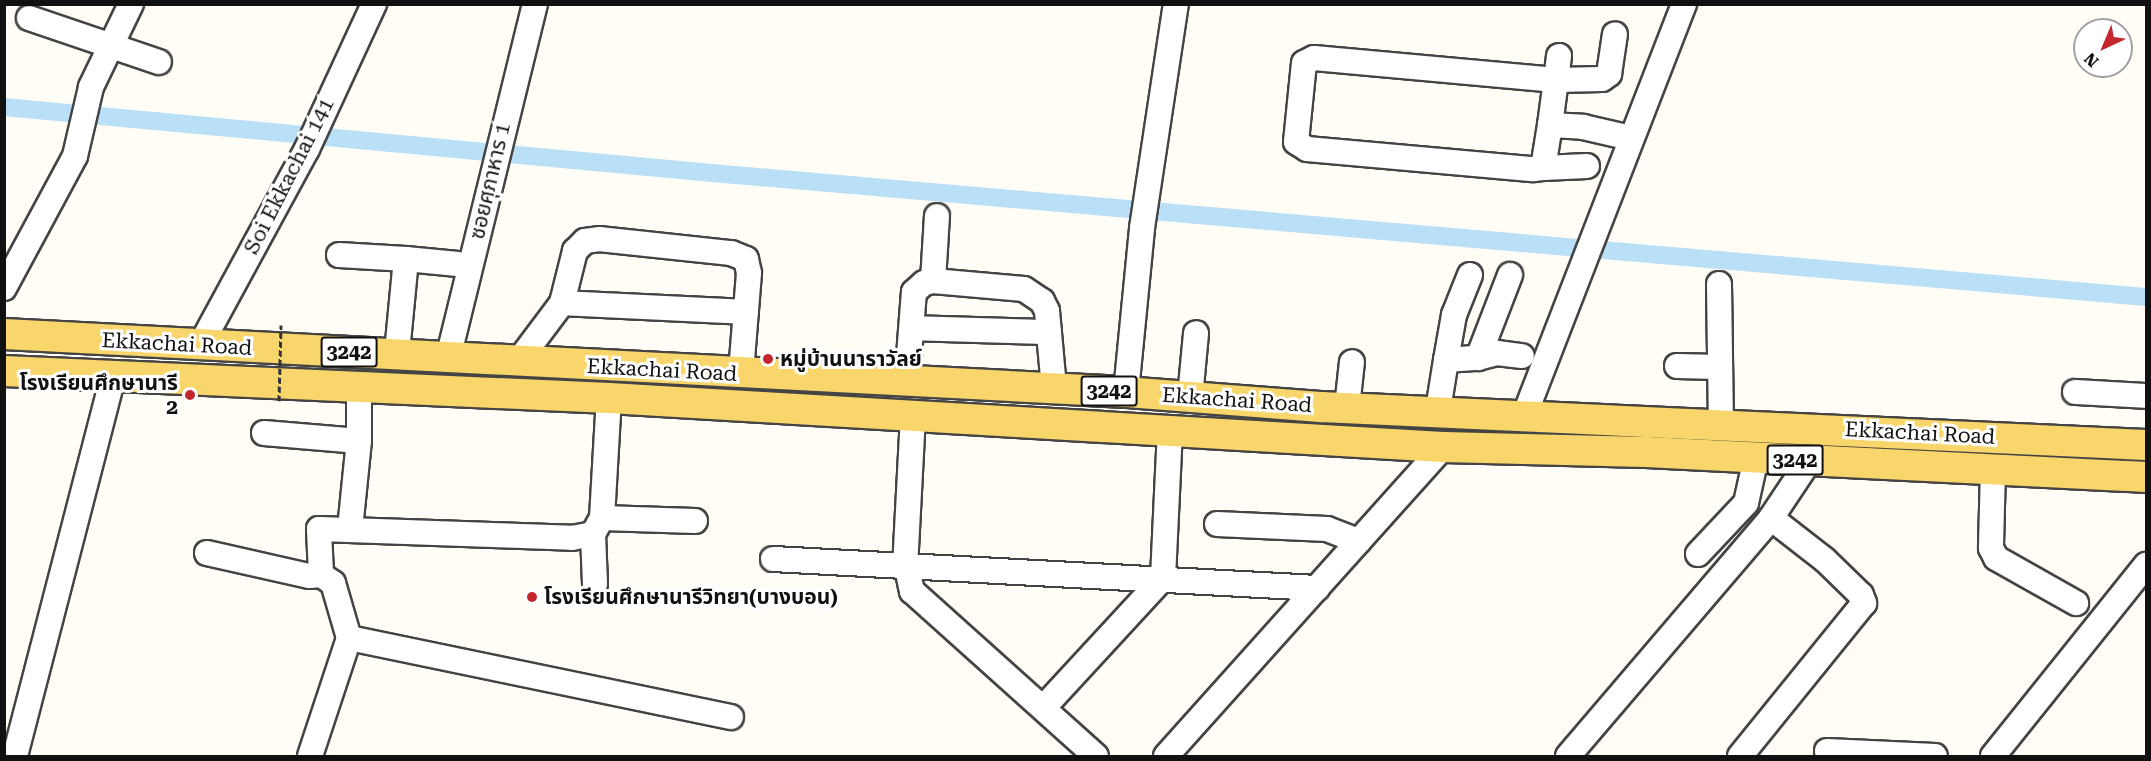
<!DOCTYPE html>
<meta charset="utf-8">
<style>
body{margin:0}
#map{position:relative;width:2151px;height:761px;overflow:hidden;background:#fffdf5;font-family:"Roboto Serif","Noto Sans Thai",serif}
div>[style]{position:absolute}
.canal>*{height:18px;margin:-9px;padding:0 9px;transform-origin:9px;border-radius:9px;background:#b9e0f7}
.roads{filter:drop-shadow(2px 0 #444) drop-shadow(-2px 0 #444) drop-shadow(0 2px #444) drop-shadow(0 -2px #444)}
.minor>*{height:24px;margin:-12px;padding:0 12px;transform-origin:12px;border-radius:12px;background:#fff}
.major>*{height:30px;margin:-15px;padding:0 15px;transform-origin:15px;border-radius:15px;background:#f9d66b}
.path-bridge>*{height:3px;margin-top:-1.5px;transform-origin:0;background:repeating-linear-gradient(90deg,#333 0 6px,transparent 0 9px)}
.dots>*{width:16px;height:16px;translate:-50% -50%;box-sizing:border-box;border:3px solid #fff;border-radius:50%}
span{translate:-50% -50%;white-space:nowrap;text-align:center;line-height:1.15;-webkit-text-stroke:6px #fff;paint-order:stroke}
.shield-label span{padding:2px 4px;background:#fff;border:2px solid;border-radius:4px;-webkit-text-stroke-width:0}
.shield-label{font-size:20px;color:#111;font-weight:700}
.street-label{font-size:21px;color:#111}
.poi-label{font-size:21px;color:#111;font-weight:700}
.left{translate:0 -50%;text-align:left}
.right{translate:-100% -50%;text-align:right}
.frame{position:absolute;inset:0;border:6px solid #111;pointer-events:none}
.north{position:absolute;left:2073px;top:18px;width:60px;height:60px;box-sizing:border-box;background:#fff;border:2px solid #a0a0a0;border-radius:50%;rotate:224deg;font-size:16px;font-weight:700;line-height:24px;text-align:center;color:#111}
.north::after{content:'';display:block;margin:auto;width:21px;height:27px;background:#c4262e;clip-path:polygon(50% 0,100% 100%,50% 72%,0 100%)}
</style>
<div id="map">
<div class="canal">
<div style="left:4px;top:107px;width:711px;rotate:5.33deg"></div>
<div style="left:712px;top:173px;width:1439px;rotate:4.94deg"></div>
</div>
<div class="roads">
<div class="minor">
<div style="left:29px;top:18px;width:137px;rotate:18.7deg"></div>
<div style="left:1559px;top:56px;width:24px;rotate:97deg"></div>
<div style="left:1556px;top:80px;width:46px;rotate:-1.2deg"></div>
<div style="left:1602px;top:79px;width:9px;rotate:-36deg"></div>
<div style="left:1609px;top:74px;width:40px;rotate:-81.5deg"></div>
<div style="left:1550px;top:125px;width:45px;rotate:-82.4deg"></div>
<div style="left:1556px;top:80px;width:243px;rotate:-174.8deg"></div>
<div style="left:1314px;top:58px;width:11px;rotate:153deg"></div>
<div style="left:1304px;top:63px;width:79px;rotate:95.8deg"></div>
<div style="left:1296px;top:142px;width:13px;rotate:32deg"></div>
<div style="left:1307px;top:149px;width:227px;rotate:5.1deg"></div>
<div style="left:1533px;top:169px;width:10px;rotate:-6deg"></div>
<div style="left:1543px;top:168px;width:44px;rotate:-80.8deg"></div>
<div style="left:1550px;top:125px;width:33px;rotate:3deg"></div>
<div style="left:1583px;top:127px;width:49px;rotate:12.9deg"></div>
<div style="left:1543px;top:168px;width:44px;rotate:-2.6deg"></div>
<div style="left:339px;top:255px;width:67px;rotate:3.4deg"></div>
<div style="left:406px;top:259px;width:94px;rotate:95.5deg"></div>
<div style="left:406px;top:259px;width:52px;rotate:5.5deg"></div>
<div style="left:933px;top:281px;width:65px;rotate:-86.5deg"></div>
<div style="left:1719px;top:284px;width:138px;rotate:89.2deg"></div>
<div style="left:4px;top:288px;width:150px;rotate:-61.7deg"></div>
<div style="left:75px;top:156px;width:71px;rotate:-76.9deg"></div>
<div style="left:91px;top:87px;width:92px;rotate:-64.3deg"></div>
<div style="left:562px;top:303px;width:184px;rotate:2.8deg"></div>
<div style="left:912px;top:328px;width:137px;rotate:1.7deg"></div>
<div style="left:200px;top:346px;width:224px;rotate:-61.5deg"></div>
<div style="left:307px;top:149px;width:160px;rotate:-65.2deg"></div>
<div style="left:448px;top:358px;width:365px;rotate:-76.2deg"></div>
<div style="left:1478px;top:358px;width:20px;rotate:-15deg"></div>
<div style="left:1497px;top:353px;width:25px;rotate:7deg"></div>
<div style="left:1446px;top:360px;width:46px;rotate:-79.9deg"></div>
<div style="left:1454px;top:315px;width:43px;rotate:-68.2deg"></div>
<div style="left:517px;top:363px;width:75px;rotate:-53.1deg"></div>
<div style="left:562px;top:303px;width:54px;rotate:-76deg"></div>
<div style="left:575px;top:251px;width:14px;rotate:-45deg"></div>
<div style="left:585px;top:241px;width:14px;rotate:-8deg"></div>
<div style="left:599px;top:239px;width:133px;rotate:6.1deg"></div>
<div style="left:731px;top:253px;width:16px;rotate:22deg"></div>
<div style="left:746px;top:259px;width:14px;rotate:78deg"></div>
<div style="left:749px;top:273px;width:100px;rotate:94.6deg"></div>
<div style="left:1677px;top:366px;width:42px;rotate:1.4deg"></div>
<div style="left:907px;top:382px;width:90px;rotate:-85.6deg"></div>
<div style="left:914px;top:292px;width:13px;rotate:-42deg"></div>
<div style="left:924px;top:283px;width:9px;rotate:-13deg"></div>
<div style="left:933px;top:281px;width:91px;rotate:5deg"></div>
<div style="left:1024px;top:289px;width:22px;rotate:34deg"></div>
<div style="left:1042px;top:301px;width:11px;rotate:63deg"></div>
<div style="left:1047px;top:311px;width:77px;rotate:84.8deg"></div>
<div style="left:1126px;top:392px;width:165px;rotate:-84.4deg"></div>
<div style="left:1142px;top:228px;width:227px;rotate:-81.4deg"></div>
<div style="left:2075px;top:392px;width:71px;rotate:3.2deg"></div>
<div style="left:1190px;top:397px;width:64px;rotate:-84.6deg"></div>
<div style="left:1347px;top:407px;width:45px;rotate:-83.7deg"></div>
<div style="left:1438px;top:410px;width:51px;rotate:-80.9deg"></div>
<div style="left:1446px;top:360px;width:32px;rotate:-4deg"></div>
<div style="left:1478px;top:358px;width:89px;rotate:-68.9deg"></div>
<div style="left:1525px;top:414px;width:440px;rotate:-68.8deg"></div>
<div style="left:264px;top:433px;width:95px;rotate:4.8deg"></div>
<div style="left:1993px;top:469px;width:79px;rotate:91.5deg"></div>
<div style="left:1991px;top:548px;width:11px;rotate:63deg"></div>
<div style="left:1996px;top:558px;width:92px;rotate:29.4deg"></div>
<div style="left:602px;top:518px;width:93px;rotate:1.8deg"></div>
<div style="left:1771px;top:518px;width:69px;rotate:-56.3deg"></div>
<div style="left:1217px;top:524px;width:110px;rotate:2.6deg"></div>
<div style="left:1327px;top:529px;width:34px;rotate:21deg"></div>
<div style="left:350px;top:529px;width:88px;rotate:-84.2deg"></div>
<div style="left:359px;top:441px;width:53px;rotate:-90deg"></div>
<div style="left:593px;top:534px;width:50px;rotate:87.7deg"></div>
<div style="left:207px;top:553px;width:105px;rotate:12.7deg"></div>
<div style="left:309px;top:576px;width:12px;rotate:-5deg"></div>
<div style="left:1698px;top:554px;width:70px;rotate:-46.7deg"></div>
<div style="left:1746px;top:503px;width:46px;rotate:-77.5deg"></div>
<div style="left:773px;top:559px;width:545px;rotate:3.05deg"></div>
<div style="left:905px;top:568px;width:153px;rotate:-87deg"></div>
<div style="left:907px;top:568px;width:24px;rotate:78deg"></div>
<div style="left:912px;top:591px;width:247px;rotate:41.9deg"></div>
<div style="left:349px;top:638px;width:390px;rotate:11.7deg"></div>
<div style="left:1044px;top:707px;width:176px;rotate:-47.3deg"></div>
<div style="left:1163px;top:578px;width:148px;rotate:-87.3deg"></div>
<div style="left:1827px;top:751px;width:108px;rotate:2.7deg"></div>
<div style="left:15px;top:756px;width:392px;rotate:-75.5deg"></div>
<div style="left:310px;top:756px;width:124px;rotate:-71.7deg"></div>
<div style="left:349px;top:638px;width:57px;rotate:-106.2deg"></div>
<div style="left:333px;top:583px;width:14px;rotate:-146deg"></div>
<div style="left:321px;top:575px;width:46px;rotate:-92.5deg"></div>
<div style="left:319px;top:529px;width:253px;rotate:2deg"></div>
<div style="left:572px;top:538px;width:21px;rotate:-11deg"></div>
<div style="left:593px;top:534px;width:18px;rotate:-61deg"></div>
<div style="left:602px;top:518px;width:120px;rotate:-86.7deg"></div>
<div style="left:1166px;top:756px;width:415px;rotate:-48.1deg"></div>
<div style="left:1568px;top:756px;width:313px;rotate:-49.5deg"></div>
<div style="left:1771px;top:518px;width:68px;rotate:37.9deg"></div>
<div style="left:1825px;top:560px;width:50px;rotate:44.2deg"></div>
<div style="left:1861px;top:595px;width:9px;rotate:69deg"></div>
<div style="left:1864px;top:603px;width:197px;rotate:129deg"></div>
<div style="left:1993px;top:756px;width:245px;rotate:-51.3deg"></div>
</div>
<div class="major">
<div style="left:4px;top:334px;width:1123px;rotate:2.96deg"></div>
<div style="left:1126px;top:392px;width:196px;rotate:4.4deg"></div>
<div style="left:1321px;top:407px;width:826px;rotate:2.64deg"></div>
<div style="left:4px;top:371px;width:606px;rotate:2.56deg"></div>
<div style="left:609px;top:398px;width:835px;rotate:3.36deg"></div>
<div style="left:1443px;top:447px;width:203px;rotate:1.4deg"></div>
<div style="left:1646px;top:452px;width:501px;rotate:2.86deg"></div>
</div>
</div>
<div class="path-bridge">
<div style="left:279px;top:401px;width:76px;rotate:-88.5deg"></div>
</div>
<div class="dots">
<div style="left:768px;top:359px;background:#c4262e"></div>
<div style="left:190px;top:395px;background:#c4262e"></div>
<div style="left:532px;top:597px;background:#c4262e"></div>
</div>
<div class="shield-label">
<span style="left:349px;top:352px">3242</span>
<span style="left:1109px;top:391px">3242</span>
<span style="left:1795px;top:460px">3242</span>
</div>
<div class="street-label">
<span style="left:289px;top:176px;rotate:-63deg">Soi Ekkachai 141</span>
<span style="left:490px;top:181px;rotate:-77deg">ซอยศุภาหาร 1</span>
<span style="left:177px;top:344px;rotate:3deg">Ekkachai Road</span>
<span style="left:662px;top:370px;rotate:3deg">Ekkachai Road</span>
<span style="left:1237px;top:400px;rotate:4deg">Ekkachai Road</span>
<span style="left:1920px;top:433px;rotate:3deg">Ekkachai Road</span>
</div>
<div class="poi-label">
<span class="left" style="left:780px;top:359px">หมู่บ้านนาราวัลย์</span>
<span class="right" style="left:178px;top:395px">โรงเรียนศึกษานารี<br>2</span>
<span class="left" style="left:544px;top:597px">โรงเรียนศึกษานารีวิทยา(บางบอน)</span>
</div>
<div class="frame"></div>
<div class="north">N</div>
</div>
